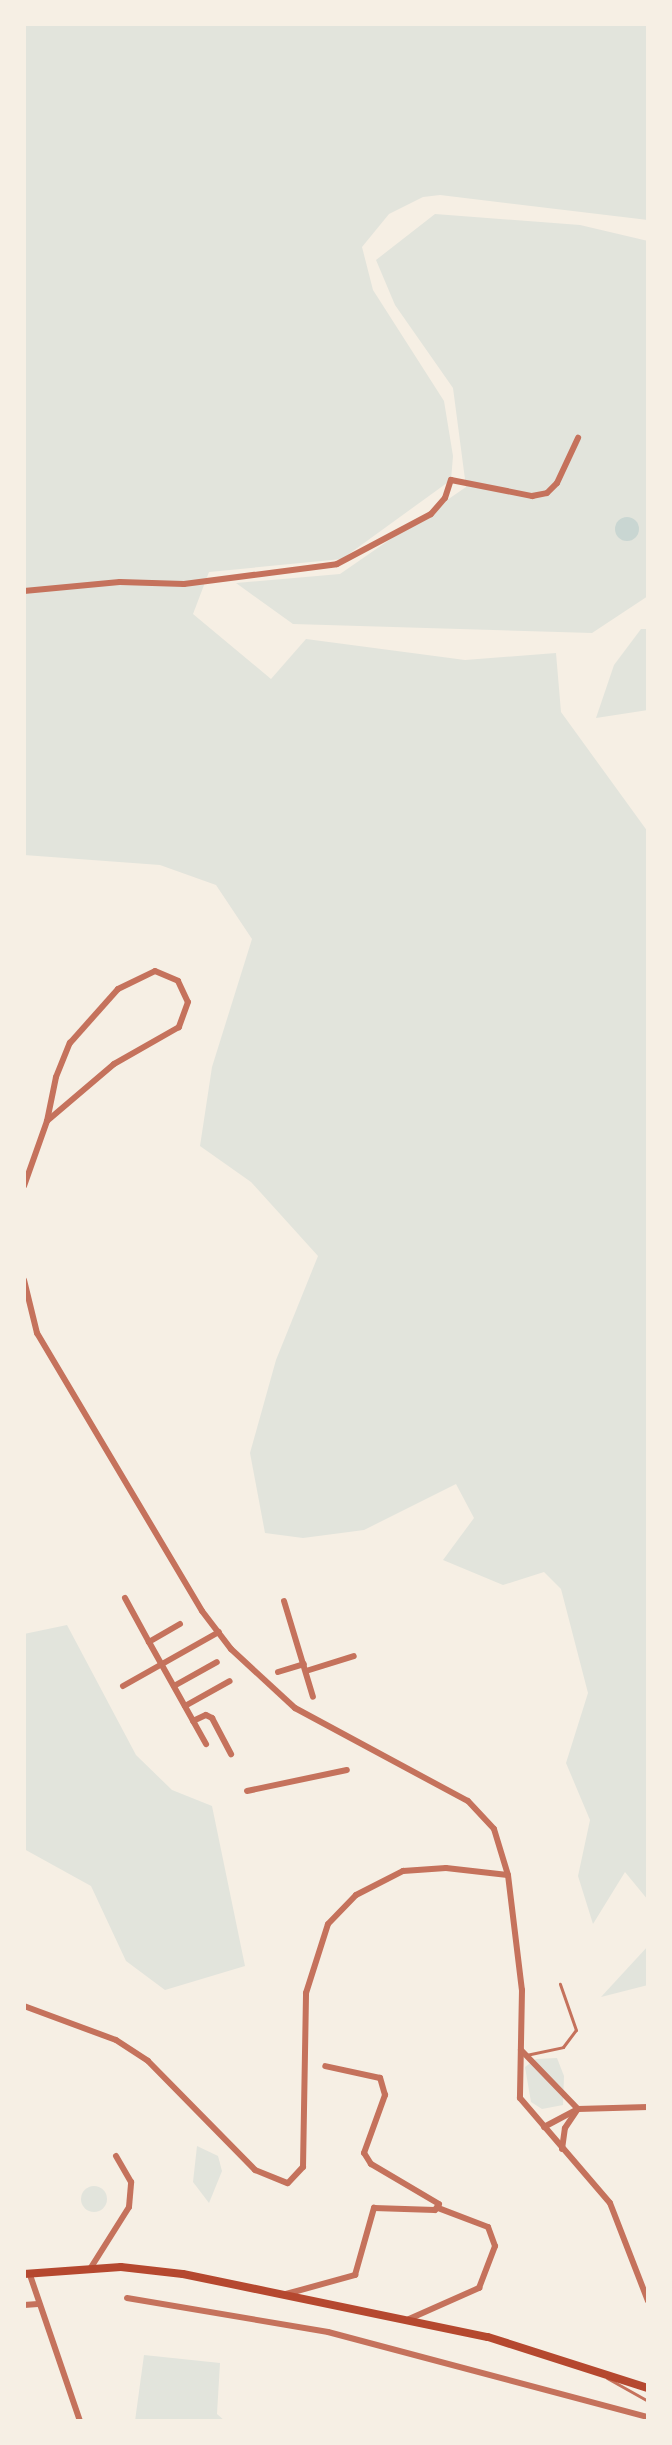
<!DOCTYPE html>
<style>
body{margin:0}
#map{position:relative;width:672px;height:2445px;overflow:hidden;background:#f6efe4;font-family:"IBM Plex Sans",sans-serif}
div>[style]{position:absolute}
.green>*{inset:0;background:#e2e4dc}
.round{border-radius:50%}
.water>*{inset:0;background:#c9d6d2}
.service>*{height:3px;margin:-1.5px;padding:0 1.5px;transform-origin:1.5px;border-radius:1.5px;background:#c5725c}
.minor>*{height:6px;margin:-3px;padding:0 3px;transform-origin:3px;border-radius:3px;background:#c5725c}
.secondary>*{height:8px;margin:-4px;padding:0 4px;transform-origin:4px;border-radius:4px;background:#b5482f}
span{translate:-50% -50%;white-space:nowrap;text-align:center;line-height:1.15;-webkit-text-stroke:6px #f6efe4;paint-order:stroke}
.frame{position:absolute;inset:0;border:26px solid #f6efe4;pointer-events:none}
</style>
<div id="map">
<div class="green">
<div style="clip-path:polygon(24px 24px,648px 24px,648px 220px,440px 195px,423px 197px,389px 214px,362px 247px,373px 290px,444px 401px,453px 456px,451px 480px,342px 559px,209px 572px,193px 614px,271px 679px,306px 639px,465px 660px,556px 653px,561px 712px,648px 832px,648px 1900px,625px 1872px,593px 1924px,578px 1876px,590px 1820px,566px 1763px,588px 1693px,561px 1589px,544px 1572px,503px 1585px,443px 1560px,474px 1518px,456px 1484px,364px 1530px,303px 1538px,265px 1533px,250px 1453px,276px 1360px,318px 1256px,251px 1182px,200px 1146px,212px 1067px,252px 939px,216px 885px,160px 865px,24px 855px)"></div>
<div style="clip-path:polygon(435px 214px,580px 225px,648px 241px,648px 596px,592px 633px,293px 624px,236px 583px,340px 574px,466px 487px,453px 388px,395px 305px,376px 260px)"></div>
<div style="clip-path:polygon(641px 629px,648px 629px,648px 710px,596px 718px,614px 665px)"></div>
<div style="clip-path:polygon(67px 1625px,136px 1755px,172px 1790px,212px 1806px,245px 1966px,165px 1990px,126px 1961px,91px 1886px,24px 1849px,24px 1634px)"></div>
<div style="clip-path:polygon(648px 1946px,648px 1985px,601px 1997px)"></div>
<div style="clip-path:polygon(557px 2058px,564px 2076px,563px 2105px,542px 2109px,531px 2102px,525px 2067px,536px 2059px)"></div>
<div style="clip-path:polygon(197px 2146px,218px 2156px,222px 2171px,209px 2203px,193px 2182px)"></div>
<div class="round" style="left:81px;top:2186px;width:26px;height:26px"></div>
<div style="clip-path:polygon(144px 2355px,220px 2363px,217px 2414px,225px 2421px,135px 2421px)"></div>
</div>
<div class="water">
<div class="round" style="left:615px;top:517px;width:24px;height:24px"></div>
</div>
<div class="service">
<div style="left:526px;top:2055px;width:38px;rotate:-12deg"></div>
<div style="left:563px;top:2047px;width:21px;rotate:-53deg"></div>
<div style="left:576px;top:2030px;width:49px;rotate:-109.2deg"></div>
<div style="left:607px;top:2378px;width:47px;rotate:29.3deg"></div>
</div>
<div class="minor">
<div style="left:24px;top:591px;width:96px;rotate:-5.4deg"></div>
<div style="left:120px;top:582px;width:64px;rotate:1.8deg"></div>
<div style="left:184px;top:584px;width:154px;rotate:-7.4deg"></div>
<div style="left:337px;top:564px;width:106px;rotate:-28deg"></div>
<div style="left:431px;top:514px;width:21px;rotate:-49deg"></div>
<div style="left:445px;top:498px;width:19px;rotate:-72deg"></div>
<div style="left:451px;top:480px;width:83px;rotate:11.2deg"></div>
<div style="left:532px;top:496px;width:15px;rotate:-11deg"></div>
<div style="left:547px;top:493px;width:14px;rotate:-45deg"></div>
<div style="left:557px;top:483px;width:50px;rotate:-65deg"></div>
<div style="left:155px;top:971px;width:25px;rotate:23deg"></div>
<div style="left:178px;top:981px;width:23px;rotate:65deg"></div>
<div style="left:188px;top:1002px;width:27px;rotate:110deg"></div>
<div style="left:179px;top:1027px;width:75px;rotate:150.4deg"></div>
<div style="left:114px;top:1064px;width:88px;rotate:139.6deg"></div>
<div style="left:47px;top:1121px;width:45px;rotate:-78.4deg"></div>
<div style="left:56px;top:1077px;width:37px;rotate:-68deg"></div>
<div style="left:70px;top:1043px;width:72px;rotate:-48.4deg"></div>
<div style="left:118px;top:989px;width:41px;rotate:-25.9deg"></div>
<div style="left:24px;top:1186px;width:69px;rotate:-70.5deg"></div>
<div style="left:24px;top:1280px;width:55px;rotate:76.2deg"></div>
<div style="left:37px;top:1333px;width:323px;rotate:59.3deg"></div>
<div style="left:202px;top:1611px;width:48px;rotate:52.7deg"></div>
<div style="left:231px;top:1649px;width:87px;rotate:42.7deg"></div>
<div style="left:295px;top:1708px;width:196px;rotate:28.3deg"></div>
<div style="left:468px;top:1801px;width:38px;rotate:47deg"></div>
<div style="left:494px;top:1829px;width:48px;rotate:73.1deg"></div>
<div style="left:508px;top:1875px;width:116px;rotate:83.1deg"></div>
<div style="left:522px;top:1990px;width:108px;rotate:91.1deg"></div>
<div style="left:520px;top:2098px;width:138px;rotate:49.4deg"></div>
<div style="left:610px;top:2203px;width:105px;rotate:68.8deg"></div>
<div style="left:125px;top:1598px;width:50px;rotate:61.4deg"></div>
<div style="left:284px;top:1601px;width:100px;rotate:73.2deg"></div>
<div style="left:180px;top:1624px;width:36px;rotate:150deg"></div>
<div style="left:149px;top:1642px;width:117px;rotate:60.8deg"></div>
<div style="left:306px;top:1671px;width:50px;rotate:-17.4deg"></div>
<div style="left:278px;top:1672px;width:27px;rotate:-17deg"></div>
<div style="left:123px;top:1686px;width:110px;rotate:-29.4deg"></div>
<div style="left:174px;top:1686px;width:49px;rotate:-29.2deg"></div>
<div style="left:185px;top:1706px;width:51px;rotate:-29.1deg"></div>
<div style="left:193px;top:1721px;width:14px;rotate:-25deg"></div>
<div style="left:206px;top:1715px;width:7px;rotate:27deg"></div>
<div style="left:212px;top:1718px;width:41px;rotate:62.2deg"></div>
<div style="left:247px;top:1791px;width:102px;rotate:-11.9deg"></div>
<div style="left:24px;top:2006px;width:98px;rotate:20.3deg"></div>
<div style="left:116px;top:2040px;width:38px;rotate:33deg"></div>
<div style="left:148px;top:2061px;width:153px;rotate:45.5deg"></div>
<div style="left:255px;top:2170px;width:35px;rotate:22deg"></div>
<div style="left:288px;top:2183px;width:22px;rotate:-47deg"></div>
<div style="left:303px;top:2167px;width:174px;rotate:-89deg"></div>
<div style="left:306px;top:1993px;width:72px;rotate:-72.3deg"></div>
<div style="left:328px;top:1924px;width:40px;rotate:-46deg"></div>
<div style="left:356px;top:1895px;width:53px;rotate:-27.1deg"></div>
<div style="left:403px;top:1871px;width:43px;rotate:-4deg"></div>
<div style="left:446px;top:1868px;width:62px;rotate:6.4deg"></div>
<div style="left:521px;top:2050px;width:82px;rotate:46deg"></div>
<div style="left:578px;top:2109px;width:70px;rotate:-1.6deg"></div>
<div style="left:544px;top:2127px;width:38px;rotate:-28deg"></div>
<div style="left:562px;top:2149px;width:21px;rotate:-82deg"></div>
<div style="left:565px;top:2128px;width:23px;rotate:-56deg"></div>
<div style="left:90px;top:2269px;width:73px;rotate:-57.8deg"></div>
<div style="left:129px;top:2207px;width:25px;rotate:-85deg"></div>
<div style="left:131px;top:2182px;width:30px;rotate:-120deg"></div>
<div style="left:30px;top:2275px;width:154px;rotate:71.1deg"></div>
<div style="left:286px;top:2294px;width:72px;rotate:-15.4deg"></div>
<div style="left:355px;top:2275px;width:70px;rotate:-74.2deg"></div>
<div style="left:374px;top:2208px;width:61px;rotate:1.9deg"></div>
<div style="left:435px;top:2210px;width:7px;rotate:-56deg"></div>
<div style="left:439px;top:2204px;width:79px;rotate:-149.5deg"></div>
<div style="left:371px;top:2164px;width:13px;rotate:-122deg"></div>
<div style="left:364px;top:2153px;width:62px;rotate:-70.1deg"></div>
<div style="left:385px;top:2095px;width:18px;rotate:-106deg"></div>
<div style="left:380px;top:2078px;width:56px;rotate:-167.7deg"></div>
<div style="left:127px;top:2298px;width:204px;rotate:9.6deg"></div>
<div style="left:328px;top:2332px;width:331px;rotate:14.9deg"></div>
<div style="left:24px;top:2305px;width:14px;rotate:-4deg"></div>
<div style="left:409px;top:2319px;width:77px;rotate:-23.9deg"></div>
<div style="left:479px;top:2288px;width:45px;rotate:-69.1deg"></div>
<div style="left:495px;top:2246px;width:20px;rotate:-110deg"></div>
<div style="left:488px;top:2227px;width:53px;rotate:-159.2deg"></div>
</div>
<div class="secondary">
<div style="left:24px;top:2274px;width:97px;rotate:-4.1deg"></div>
<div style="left:121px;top:2267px;width:62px;rotate:6.4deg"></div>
<div style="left:183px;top:2274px;width:311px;rotate:11.7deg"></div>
<div style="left:488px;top:2337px;width:168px;rotate:17.7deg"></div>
</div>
<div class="frame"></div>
</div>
